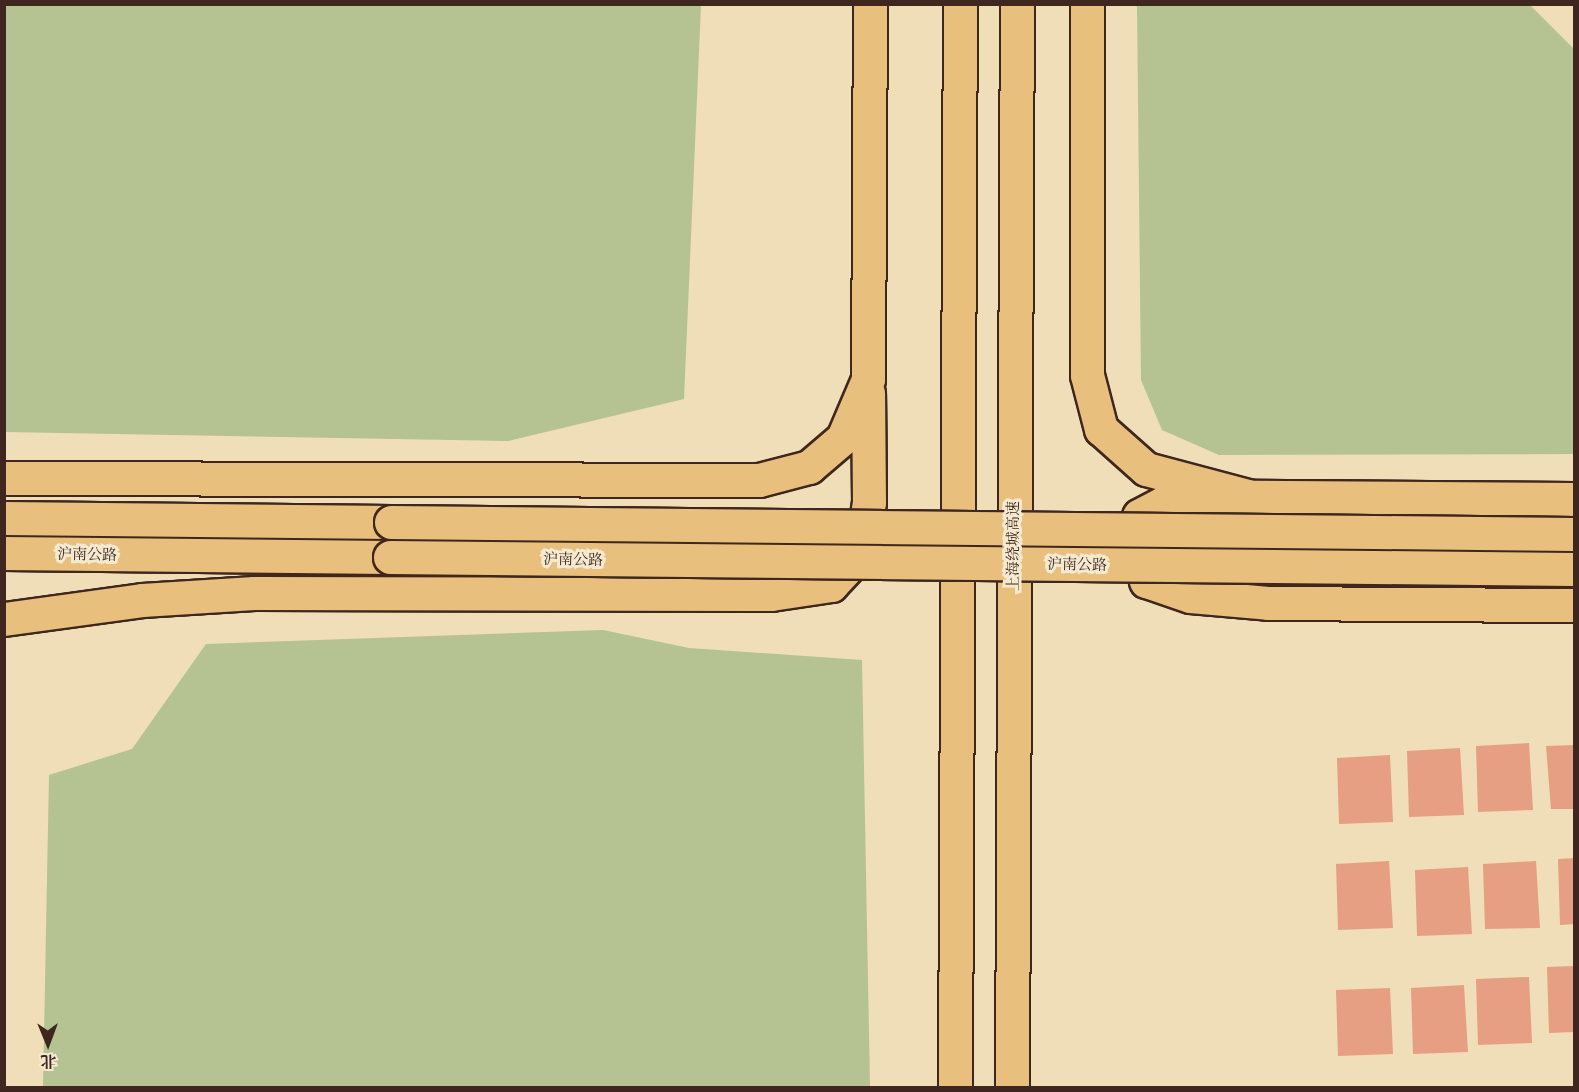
<!DOCTYPE html>
<meta charset="utf-8">
<style>
body{margin:0}
#map{position:relative;width:1579px;height:1092px;overflow:hidden;background:#efdeb7;font-family:"Libre Caslon Text","Noto Serif SC",serif}
div>[style]{position:absolute}
.green>*{inset:0;background:#b5c292}
.building>*{inset:0;background:#e69f83}
.roads{filter:drop-shadow(2px 0 #3f271f) drop-shadow(-2px 0 #3f271f) drop-shadow(0 2px #3f271f) drop-shadow(0 -2px #3f271f)}
.primary>*{height:33px;margin:-16.5px;padding:0 16.5px;transform-origin:16.5px;border-radius:16.5px;background:#e8bf7c}
.highway>*{height:33px;margin:-16.5px;padding:0 16.5px;transform-origin:16.5px;border-radius:16.5px;background:#e8bf7c}
.bridges{filter:drop-shadow(2px 0 #3f271f) drop-shadow(-2px 0 #3f271f) drop-shadow(0 2px #3f271f) drop-shadow(0 -2px #3f271f)}
.primary-bridge>*{height:33px;margin:-16.5px;padding:0 16.5px;transform-origin:16.5px;border-radius:16.5px;background:#e8bf7c}
span{translate:-50% -50%;white-space:nowrap;text-align:center;line-height:1.15;-webkit-text-stroke:6px #f5ead0;paint-order:stroke}
.street-label{font-size:15px;color:#3f271f}
.frame{position:absolute;inset:0;border:6px solid #3f271f;pointer-events:none}
.north{position:absolute;left:18px;top:1014px;width:60px;height:60px;-webkit-text-stroke:4px #f5ead0;paint-order:stroke;rotate:179deg;font-size:16px;font-weight:700;line-height:24px;text-align:center;color:#3f271f}
.north::after{content:'';display:block;margin:auto;width:21px;height:27px;background:#3f271f;clip-path:polygon(50% 0,100% 100%,50% 72%,0 100%)}
</style>
<div id="map">
<div class="green">
<div style="clip-path:polygon(5px 4px,701px 5px,684px 399px,508px 441px,5px 432px)"></div>
<div style="clip-path:polygon(1137px 5px,1530px 5px,1574px 49px,1574px 454px,1219px 455px,1162px 430px,1141px 380px)"></div>
<div style="clip-path:polygon(603px 630px,689px 648px,862px 660px,870px 1087px,43px 1087px,49px 775px,132px 749px,206px 644px)"></div>
</div>
<div class="building">
<div style="clip-path:polygon(1529px 743px,1533px 810px,1478px 812px,1476px 746px)"></div>
<div style="clip-path:polygon(1574px 745px,1574px 809px,1551px 809px,1546px 746px)"></div>
<div style="clip-path:polygon(1460px 748px,1464px 815px,1409px 817px,1407px 751px)"></div>
<div style="clip-path:polygon(1390px 755px,1393px 822px,1339px 824px,1337px 758px)"></div>
<div style="clip-path:polygon(1574px 858px,1574px 924px,1560px 925px,1558px 859px)"></div>
<div style="clip-path:polygon(1389px 861px,1393px 928px,1338px 930px,1336px 864px)"></div>
<div style="clip-path:polygon(1536px 861px,1540px 928px,1485px 929px,1483px 864px)"></div>
<div style="clip-path:polygon(1468px 867px,1472px 934px,1417px 936px,1415px 870px)"></div>
<div style="clip-path:polygon(1574px 966px,1574px 1032px,1549px 1033px,1547px 967px)"></div>
<div style="clip-path:polygon(1529px 977px,1532px 1043px,1478px 1045px,1476px 979px)"></div>
<div style="clip-path:polygon(1464px 985px,1468px 1052px,1413px 1054px,1411px 988px)"></div>
<div style="clip-path:polygon(1390px 988px,1393px 1054px,1338px 1056px,1336px 990px)"></div>
</div>
<div class="roads">
<div class="primary">
<div style="left:1574px;top:499px;width:323px;rotate:-179.6deg"></div>
<div style="left:1251px;top:497px;width:88px;rotate:176.1deg"></div>
<div style="left:1163px;top:503px;width:27px;rotate:152deg"></div>
<div style="left:1139px;top:516px;width:28px;rotate:98deg"></div>
<div style="left:1135px;top:544px;width:39px;rotate:73deg"></div>
<div style="left:1146px;top:581px;width:46px;rotate:18.8deg"></div>
<div style="left:1190px;top:596px;width:78px;rotate:5.1deg"></div>
<div style="left:1268px;top:603px;width:306px;rotate:0.4deg"></div>
<div style="left:4px;top:518px;width:387px;rotate:0.6deg"></div>
<div style="left:4px;top:553px;width:386px;rotate:0.6deg"></div>
</div>
<div class="highway">
<div style="left:1087px;top:4px;width:371px;rotate:90deg"></div>
<div style="left:1087px;top:375px;width:56px;rotate:75.5deg"></div>
<div style="left:1101px;top:429px;width:60px;rotate:41.6deg"></div>
<div style="left:1146px;top:469px;width:109px;rotate:14.9deg"></div>
<div style="left:4px;top:478px;width:755px;rotate:0.15deg"></div>
<div style="left:759px;top:480px;width:52px;rotate:-14.6deg"></div>
<div style="left:809px;top:467px;width:45px;rotate:-40.5deg"></div>
<div style="left:843px;top:438px;width:64px;rotate:-67deg"></div>
<div style="left:868px;top:379px;width:375px;rotate:-89.7deg"></div>
<div style="left:4px;top:619px;width:139px;rotate:-7.8deg"></div>
<div style="left:142px;top:600px;width:112px;rotate:-3.6deg"></div>
<div style="left:254px;top:593px;width:517px;rotate:0.11deg"></div>
<div style="left:771px;top:594px;width:61px;rotate:-8.5deg"></div>
<div style="left:831px;top:585px;width:44px;rotate:-46.8deg"></div>
<div style="left:861px;top:553px;width:52px;rotate:-81.1deg"></div>
<div style="left:869px;top:502px;width:109px;rotate:-90.5deg"></div>
<div style="left:955px;top:1088px;width:1084px;rotate:-89.74deg"></div>
<div style="left:1012px;top:1088px;width:1084px;rotate:-89.74deg"></div>
</div>
</div>
<div class="bridges">
<div class="primary-bridge">
<div style="left:391px;top:522px;width:1182px;rotate:0.58deg"></div>
<div style="left:390px;top:557px;width:1183px;rotate:0.58deg"></div>
</div>
</div>
<div class="street-label">
<span style="left:1013px;top:546px;rotate:-90deg">上海绕城高速</span>
<span style="left:87px;top:554px;rotate:1deg">沪南公路</span>
<span style="left:573px;top:559px;rotate:1deg">沪南公路</span>
<span style="left:1077px;top:564px;rotate:1deg">沪南公路</span>
</div>
<div class="frame"></div>
<div class="north">北</div>
</div>
